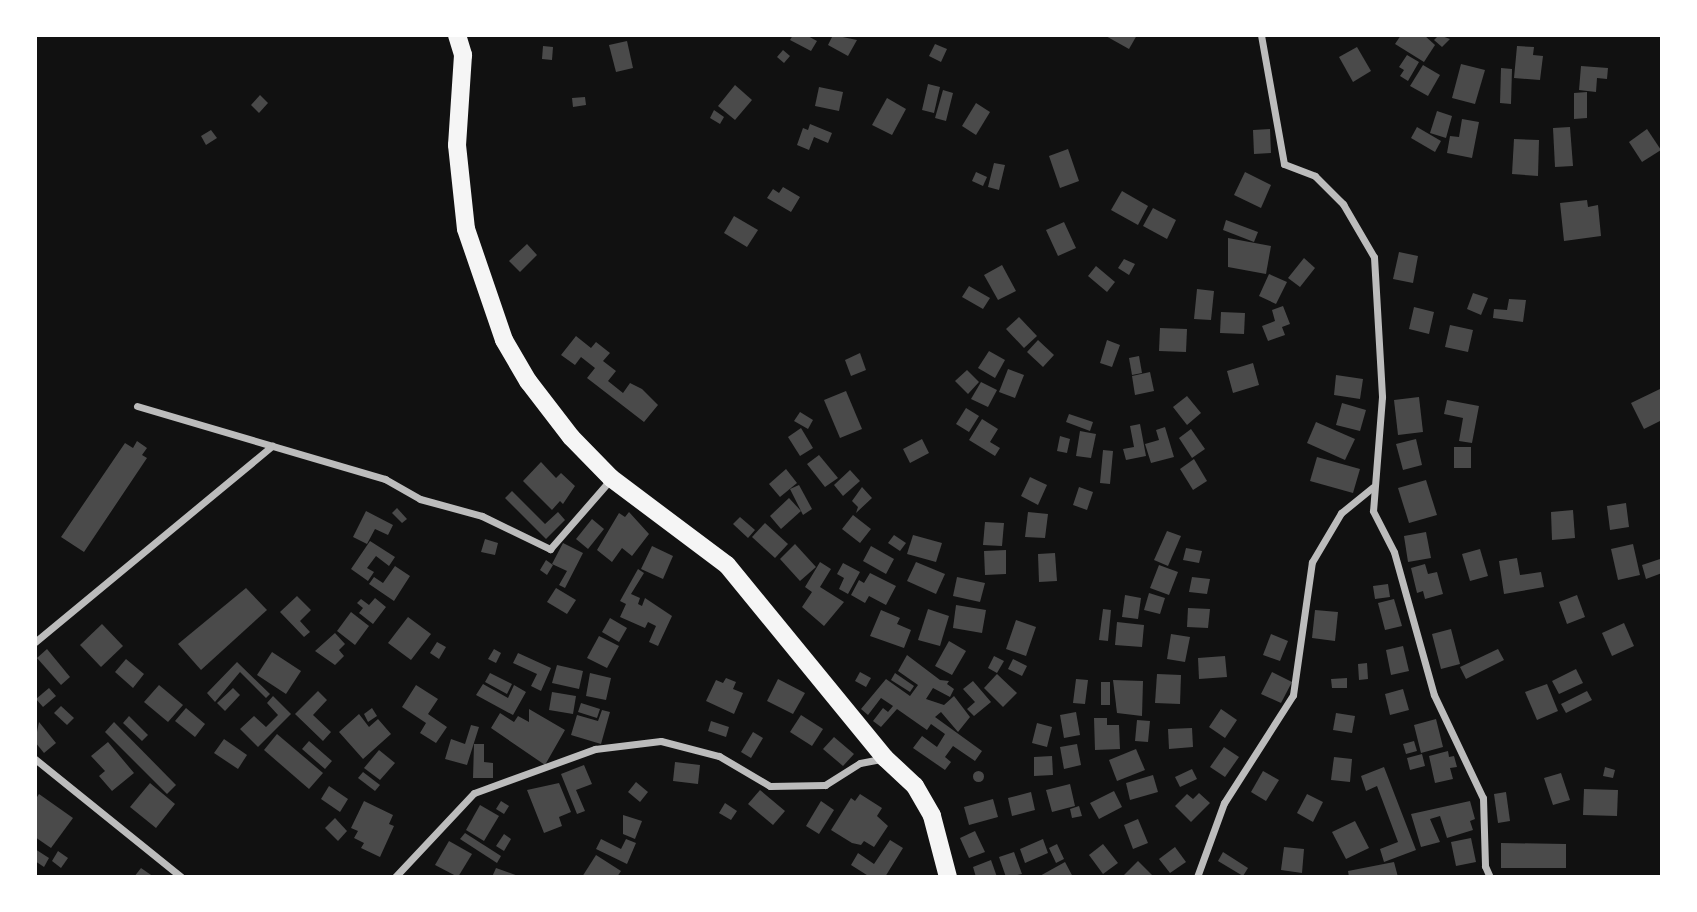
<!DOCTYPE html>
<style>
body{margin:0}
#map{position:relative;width:1697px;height:912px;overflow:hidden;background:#111;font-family:"Varela Round",sans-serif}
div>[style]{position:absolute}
.building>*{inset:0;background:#4a4a4a}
.round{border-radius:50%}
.minor>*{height:7px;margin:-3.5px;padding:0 3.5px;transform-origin:3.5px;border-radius:3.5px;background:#bcbcbc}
.primary>*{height:18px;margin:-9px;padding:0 9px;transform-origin:9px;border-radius:9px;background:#f5f5f5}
span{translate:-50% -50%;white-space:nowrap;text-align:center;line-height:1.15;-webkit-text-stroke:5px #fff;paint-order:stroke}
.frame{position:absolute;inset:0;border:37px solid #fff;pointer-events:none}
</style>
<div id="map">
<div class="building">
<div style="clip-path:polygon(793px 35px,806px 35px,817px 41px,811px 51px,790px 40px)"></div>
<div style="clip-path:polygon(833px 35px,857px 40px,848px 56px,828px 45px)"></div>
<div style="clip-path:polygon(1104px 35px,1137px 35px,1129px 49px)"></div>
<div style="clip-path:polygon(1401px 35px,1424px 35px,1435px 45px,1424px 62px,1395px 44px)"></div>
<div style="clip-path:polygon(1439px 35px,1450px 39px,1442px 47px,1434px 40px)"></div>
<div style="clip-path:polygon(627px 41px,633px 68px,616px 72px,609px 45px)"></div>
<div style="clip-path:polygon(935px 44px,947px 49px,941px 62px,929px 56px)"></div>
<div style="clip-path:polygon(543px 46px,553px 47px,552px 60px,542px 59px)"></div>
<div style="clip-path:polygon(1517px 46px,1534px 47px,1533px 55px,1543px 56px,1540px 80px,1514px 78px)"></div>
<div style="clip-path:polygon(1357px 47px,1371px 71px,1353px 82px,1339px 57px)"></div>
<div style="clip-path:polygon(783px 50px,790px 56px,784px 63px,777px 57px)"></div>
<div style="clip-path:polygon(1407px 55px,1419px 62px,1408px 81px,1400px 76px,1404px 70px,1399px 67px)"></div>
<div style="clip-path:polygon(1461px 64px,1485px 70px,1475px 104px,1452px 98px)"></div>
<div style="clip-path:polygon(1423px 65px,1440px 75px,1428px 96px,1410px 86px)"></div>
<div style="clip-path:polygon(1581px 66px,1608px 68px,1607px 79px,1597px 78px,1596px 92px,1579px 90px)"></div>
<div style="clip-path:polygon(1501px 68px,1512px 69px,1511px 104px,1500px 103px)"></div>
<div style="clip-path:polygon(928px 84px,940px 87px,934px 113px,922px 110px)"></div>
<div style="clip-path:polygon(735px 85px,752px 100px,735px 120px,718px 106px)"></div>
<div style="clip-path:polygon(819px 87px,843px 92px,839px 111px,815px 106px)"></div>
<div style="clip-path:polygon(943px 90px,953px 93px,946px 121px,935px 118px)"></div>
<div style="clip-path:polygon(1587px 92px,1587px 118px,1574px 119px,1574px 93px)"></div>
<div style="clip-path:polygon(260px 95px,268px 103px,259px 113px,251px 105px)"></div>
<div style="clip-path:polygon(585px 97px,586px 105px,573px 107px,572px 98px)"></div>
<div style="clip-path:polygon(887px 98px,906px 109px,892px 135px,872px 125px)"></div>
<div style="clip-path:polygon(976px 103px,990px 112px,976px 135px,962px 126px)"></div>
<div style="clip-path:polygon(714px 110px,724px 117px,720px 124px,710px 118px)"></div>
<div style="clip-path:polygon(1437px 111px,1452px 116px,1446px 138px,1430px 133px)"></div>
<div style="clip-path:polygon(1462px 119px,1479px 122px,1472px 158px,1447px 153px,1450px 136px,1459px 137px)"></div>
<div style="clip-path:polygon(810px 124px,832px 133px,828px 143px,814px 137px,809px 150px,797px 145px,803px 128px,808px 130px)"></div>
<div style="clip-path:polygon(1417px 127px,1441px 141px,1435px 152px,1411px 138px)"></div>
<div style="clip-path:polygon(1570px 127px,1573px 166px,1555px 167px,1553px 128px)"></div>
<div style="clip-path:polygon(1270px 129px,1271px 153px,1254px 154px,1253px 130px)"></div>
<div style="clip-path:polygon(1647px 129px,1661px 150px,1642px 162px,1629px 142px)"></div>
<div style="clip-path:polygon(211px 130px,217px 138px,206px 145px,201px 136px)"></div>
<div style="clip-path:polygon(1514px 139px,1539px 140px,1538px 176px,1512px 174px)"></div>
<div style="clip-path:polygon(1068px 149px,1079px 181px,1060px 188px,1049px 156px)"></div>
<div style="clip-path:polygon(994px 163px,1005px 165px,999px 190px,988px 187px)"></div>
<div style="clip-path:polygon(976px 172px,987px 177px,983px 186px,972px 181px)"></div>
<div style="clip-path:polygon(1245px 172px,1271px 185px,1261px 208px,1234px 195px)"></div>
<div style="clip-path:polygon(783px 187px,800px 197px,791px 212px,767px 198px,773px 189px,779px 193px)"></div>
<div style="clip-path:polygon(1122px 191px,1148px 206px,1138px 225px,1111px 210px)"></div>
<div style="clip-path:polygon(1587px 200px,1588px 207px,1598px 205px,1601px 236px,1564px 241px,1560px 203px)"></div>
<div style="clip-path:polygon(1153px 208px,1176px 220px,1167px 239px,1143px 226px)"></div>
<div style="clip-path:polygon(734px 216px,758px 230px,747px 247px,724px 233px)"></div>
<div style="clip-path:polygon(1226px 220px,1258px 232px,1254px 242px,1223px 230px)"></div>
<div style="clip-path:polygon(1064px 222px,1076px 248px,1058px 256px,1046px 230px)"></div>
<div style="clip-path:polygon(1228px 238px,1271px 246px,1266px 274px,1228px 267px)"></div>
<div style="clip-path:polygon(527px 244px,537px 255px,520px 272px,509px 261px)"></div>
<div style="clip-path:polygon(1399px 252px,1418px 256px,1413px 283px,1393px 279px)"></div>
<div style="clip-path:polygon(1304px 258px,1315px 268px,1300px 287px,1288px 278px)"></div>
<div style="clip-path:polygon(1124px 259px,1135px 264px,1129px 275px,1118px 268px)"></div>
<div style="clip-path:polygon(1002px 265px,1016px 291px,998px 300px,984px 275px)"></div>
<div style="clip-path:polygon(1096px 266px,1115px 282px,1107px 292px,1088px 276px)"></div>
<div style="clip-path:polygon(1269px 274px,1287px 282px,1276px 304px,1259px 296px)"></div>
<div style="clip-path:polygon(969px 286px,990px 298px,983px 309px,962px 297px)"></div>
<div style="clip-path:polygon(1197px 289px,1214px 291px,1211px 320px,1194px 319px)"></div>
<div style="clip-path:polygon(1473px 293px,1488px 298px,1481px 315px,1467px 309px)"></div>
<div style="clip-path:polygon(1509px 299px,1526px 300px,1523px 322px,1493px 318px,1494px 309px,1507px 310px)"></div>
<div style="clip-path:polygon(1283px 306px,1290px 324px,1282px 327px,1285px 335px,1268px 341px,1262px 326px,1275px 321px,1272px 310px)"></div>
<div style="clip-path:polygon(1414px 307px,1434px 312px,1429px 334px,1409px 329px)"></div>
<div style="clip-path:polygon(1221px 312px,1245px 313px,1244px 334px,1220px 333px)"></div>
<div style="clip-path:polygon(1019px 317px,1037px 336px,1024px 348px,1006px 329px)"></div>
<div style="clip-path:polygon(1450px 325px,1473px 330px,1468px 352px,1445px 347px)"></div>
<div style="clip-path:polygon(1160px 328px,1187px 329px,1186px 352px,1159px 351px)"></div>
<div style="clip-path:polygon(576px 336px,591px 348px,596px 342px,610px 353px,603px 361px,616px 371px,608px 381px,623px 393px,630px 383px,642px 389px,658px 405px,644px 422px,587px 378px,595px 368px,581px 357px,575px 365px,561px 355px)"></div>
<div style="clip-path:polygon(1038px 340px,1054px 355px,1043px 367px,1027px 352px)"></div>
<div style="clip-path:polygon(1107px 340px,1120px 345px,1112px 367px,1100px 363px)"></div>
<div style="clip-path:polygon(989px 351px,1005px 360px,995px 378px,978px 368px)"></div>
<div style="clip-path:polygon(860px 353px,866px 370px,851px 376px,845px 360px)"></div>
<div style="clip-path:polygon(1139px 356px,1142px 373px,1132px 375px,1129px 358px)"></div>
<div style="clip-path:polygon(1253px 363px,1259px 385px,1233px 393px,1227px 371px)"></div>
<div style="clip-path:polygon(1008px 369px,1024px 375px,1015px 398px,999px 392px)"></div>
<div style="clip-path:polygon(967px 370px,979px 382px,968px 394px,955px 381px)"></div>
<div style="clip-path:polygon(1150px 372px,1154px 391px,1135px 395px,1132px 376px)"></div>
<div style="clip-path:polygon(1336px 375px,1363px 379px,1360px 399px,1334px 395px)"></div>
<div style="clip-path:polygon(981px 382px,997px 390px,988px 407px,971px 399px)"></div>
<div style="clip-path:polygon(1662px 388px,1662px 420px,1644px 429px,1631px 403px)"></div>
<div style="clip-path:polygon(846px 391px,862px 429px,840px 438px,824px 400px)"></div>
<div style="clip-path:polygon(1187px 396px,1201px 413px,1187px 425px,1173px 407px)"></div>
<div style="clip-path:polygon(1419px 397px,1423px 432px,1398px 435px,1394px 400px)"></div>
<div style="clip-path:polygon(1447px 400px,1479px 406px,1472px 443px,1459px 441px,1463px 418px,1444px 414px)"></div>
<div style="clip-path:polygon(1342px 403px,1366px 410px,1360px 431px,1336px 425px)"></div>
<div style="clip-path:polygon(966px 408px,979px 416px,969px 432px,956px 424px)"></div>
<div style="clip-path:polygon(800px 412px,813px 420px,808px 429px,794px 421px)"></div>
<div style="clip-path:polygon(1069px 414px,1093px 422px,1090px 431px,1066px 422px)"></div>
<div style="clip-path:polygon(982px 419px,998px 429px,990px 442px,1000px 448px,995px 456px,969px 440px)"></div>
<div style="clip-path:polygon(1316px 422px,1355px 439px,1345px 460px,1307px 443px)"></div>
<div style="clip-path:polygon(1140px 424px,1146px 456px,1126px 460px,1123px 449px,1134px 447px,1130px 426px)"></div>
<div style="clip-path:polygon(1165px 427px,1174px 457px,1151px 463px,1145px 444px,1159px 440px,1156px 430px)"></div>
<div style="clip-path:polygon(801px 428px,813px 448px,800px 456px,788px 437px)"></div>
<div style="clip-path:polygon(1191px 429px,1205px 449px,1192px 458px,1179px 438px)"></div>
<div style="clip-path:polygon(1080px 431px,1096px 434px,1091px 458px,1076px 456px)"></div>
<div style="clip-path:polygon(1060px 436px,1070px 439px,1067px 453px,1057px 451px)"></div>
<div style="clip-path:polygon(922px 439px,929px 453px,910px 463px,903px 449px)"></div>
<div style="clip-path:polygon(1416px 439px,1422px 465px,1403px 470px,1396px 444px)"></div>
<div style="clip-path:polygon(137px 441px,147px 448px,142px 455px,147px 458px,84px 552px,61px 537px,125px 443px,133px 448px)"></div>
<div style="clip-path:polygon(1454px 447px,1471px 447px,1471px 468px,1454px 468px)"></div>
<div style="clip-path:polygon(1103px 450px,1113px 451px,1110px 484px,1100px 483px)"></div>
<div style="clip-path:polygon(819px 455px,838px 478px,825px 487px,807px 464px)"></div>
<div style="clip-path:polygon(1317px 457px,1360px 469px,1353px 493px,1310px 481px)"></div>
<div style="clip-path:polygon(1194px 459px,1207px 481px,1193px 490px,1180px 469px)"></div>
<div style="clip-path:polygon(541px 462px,556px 478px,561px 473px,575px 486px,563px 504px,560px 501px,552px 510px,523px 481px)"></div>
<div style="clip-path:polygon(786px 469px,797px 483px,780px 497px,769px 484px)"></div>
<div style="clip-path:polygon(850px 470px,860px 481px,843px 496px,834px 485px)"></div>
<div style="clip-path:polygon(1030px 477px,1047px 485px,1038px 505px,1021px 496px)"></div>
<div style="clip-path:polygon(1426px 480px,1437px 515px,1409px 523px,1398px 488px)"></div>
<div style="clip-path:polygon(799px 485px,812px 509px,803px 515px,790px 489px)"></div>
<div style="clip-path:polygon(862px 487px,872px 498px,856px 513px,858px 507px,852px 501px)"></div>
<div style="clip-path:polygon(1079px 487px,1093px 492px,1087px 510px,1073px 505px)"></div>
<div style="clip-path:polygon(512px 491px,545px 524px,558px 512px,565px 520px,546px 539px,505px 498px)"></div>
<div style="clip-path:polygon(789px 498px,801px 511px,781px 529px,770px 516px)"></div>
<div style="clip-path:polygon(1626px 503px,1629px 527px,1610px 530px,1607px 506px)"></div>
<div style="clip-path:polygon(397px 508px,407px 519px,402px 523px,392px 513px)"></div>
<div style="clip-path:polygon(1573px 510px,1575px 538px,1552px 540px,1551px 512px)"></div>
<div style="clip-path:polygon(366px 511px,393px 525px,388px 535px,375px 529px,367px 544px,353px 537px)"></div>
<div style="clip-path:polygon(629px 512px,649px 534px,632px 556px,622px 548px,612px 562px,597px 550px,619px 513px,625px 517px)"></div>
<div style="clip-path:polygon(1028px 512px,1048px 514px,1045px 538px,1025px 537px)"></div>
<div style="clip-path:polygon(853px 515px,871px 529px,860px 543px,842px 529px)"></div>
<div style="clip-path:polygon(740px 517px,755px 530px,748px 538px,733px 524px)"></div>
<div style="clip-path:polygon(592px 519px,604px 529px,588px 549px,576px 539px)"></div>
<div style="clip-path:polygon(985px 522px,1004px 523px,1002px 546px,983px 545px)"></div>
<div style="clip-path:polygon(765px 523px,788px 544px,775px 558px,752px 537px)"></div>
<div style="clip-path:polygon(1167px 531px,1181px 536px,1168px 566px,1154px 560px)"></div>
<div style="clip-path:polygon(1426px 532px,1431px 558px,1408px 562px,1404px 536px)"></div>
<div style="clip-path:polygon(894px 535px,906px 543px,900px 551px,888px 543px)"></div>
<div style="clip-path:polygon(913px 535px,942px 543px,936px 562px,907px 554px)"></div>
<div style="clip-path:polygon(485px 539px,498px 543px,495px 555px,481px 552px)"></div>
<div style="clip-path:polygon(370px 541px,395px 557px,389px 566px,376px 556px,367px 568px,374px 572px,368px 581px,351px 569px)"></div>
<div style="clip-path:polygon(563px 543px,583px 553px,565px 588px,559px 585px,567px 571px,552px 564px)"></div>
<div style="clip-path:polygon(795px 544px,816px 567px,800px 581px,780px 559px)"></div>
<div style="clip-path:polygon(1633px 544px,1640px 575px,1618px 580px,1611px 549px)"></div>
<div style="clip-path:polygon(652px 546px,673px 556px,663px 579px,641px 569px)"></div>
<div style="clip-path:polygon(871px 546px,894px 559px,886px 574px,863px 561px)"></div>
<div style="clip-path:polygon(1186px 548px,1202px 551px,1199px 563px,1183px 560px)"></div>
<div style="clip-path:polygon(1480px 549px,1488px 576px,1470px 581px,1462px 554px)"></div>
<div style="clip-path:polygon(1006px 550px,1006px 574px,985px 575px,984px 551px)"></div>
<div style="clip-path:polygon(1055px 553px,1057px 581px,1039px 582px,1038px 554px)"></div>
<div style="clip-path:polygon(1517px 558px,1520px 575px,1541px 572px,1544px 587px,1504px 594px,1499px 561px)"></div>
<div style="clip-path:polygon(1660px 559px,1662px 573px,1646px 579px,1642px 565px)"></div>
<div style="clip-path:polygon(546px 560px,553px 565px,547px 575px,540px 570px)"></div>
<div style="clip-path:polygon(820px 562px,831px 569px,820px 587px,844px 602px,824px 626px,802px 607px,812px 592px,805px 587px)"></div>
<div style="clip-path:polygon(916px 562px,945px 574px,936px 594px,907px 581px)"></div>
<div style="clip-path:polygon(843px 563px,860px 572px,848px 594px,839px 589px,844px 578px,837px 574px)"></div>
<div style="clip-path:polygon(1425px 564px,1428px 574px,1437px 572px,1443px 594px,1425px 599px,1423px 591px,1417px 593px,1411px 568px)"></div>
<div style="clip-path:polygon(1159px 565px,1178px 572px,1169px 595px,1150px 588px)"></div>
<div style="clip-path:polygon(395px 566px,410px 576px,394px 601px,369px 584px,374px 577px,383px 583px)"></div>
<div style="clip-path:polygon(638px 569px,644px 573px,631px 594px,640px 598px,638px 604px,642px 606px,645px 598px,672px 616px,658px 646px,649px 642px,656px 626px,648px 622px,645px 628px,620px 617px,626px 604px,620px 601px)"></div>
<div style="clip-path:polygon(870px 573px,896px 586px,886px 605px,869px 596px,865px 603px,851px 595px,859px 580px,864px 583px)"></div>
<div style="clip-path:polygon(957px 577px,985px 583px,980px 602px,953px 596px)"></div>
<div style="clip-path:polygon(1192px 577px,1210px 579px,1207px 594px,1189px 592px)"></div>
<div style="clip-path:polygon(1388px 584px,1390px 597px,1375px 599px,1373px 586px)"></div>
<div style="clip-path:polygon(246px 588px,267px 610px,201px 670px,178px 644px)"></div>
<div style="clip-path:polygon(556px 588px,576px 600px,567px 614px,547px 602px)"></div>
<div style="clip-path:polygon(1149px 593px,1165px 598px,1160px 614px,1144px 610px)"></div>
<div style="clip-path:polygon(1125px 595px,1141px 598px,1138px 619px,1122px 617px)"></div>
<div style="clip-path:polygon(1577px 595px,1585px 617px,1567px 624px,1559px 602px)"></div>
<div style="clip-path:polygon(297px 596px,311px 610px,300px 621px,310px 632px,304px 637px,280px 612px)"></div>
<div style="clip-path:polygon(375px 598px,386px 607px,373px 624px,359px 613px,363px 608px,357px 603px,361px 599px,369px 605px)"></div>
<div style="clip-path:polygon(1394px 599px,1402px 626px,1385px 630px,1378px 603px)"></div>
<div style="clip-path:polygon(956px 605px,986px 610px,982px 633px,953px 628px)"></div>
<div style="clip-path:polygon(1188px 608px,1210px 609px,1208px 628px,1187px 627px)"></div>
<div style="clip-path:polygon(928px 609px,949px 616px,940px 646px,918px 640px)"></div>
<div style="clip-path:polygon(1103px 609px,1111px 610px,1108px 641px,1099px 640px)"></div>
<div style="clip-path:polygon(881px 610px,900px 618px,897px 624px,911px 630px,904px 648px,870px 636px)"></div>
<div style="clip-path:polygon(1315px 610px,1338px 612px,1335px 641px,1312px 638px)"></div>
<div style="clip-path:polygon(351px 612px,369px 626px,355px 645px,337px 631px)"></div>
<div style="clip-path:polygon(408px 617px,431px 634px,411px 660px,388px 643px)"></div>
<div style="clip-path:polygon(610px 618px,627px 628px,619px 642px,602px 632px)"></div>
<div style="clip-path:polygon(1016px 620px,1036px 627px,1026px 656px,1006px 649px)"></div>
<div style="clip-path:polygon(1117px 622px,1144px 625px,1142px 647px,1115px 645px)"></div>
<div style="clip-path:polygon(1624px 623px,1634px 646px,1612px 656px,1602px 633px)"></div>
<div style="clip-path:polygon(102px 624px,123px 646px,101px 667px,80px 645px)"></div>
<div style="clip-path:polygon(1451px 629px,1460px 664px,1441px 669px,1432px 634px)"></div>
<div style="clip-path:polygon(335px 633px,345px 644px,339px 650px,344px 656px,335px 665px,315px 651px)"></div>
<div style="clip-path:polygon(1171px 634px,1190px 637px,1185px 662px,1167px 659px)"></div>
<div style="clip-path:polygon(1271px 634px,1288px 641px,1280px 661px,1263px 655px)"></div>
<div style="clip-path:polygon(599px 636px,619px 646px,607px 668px,587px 658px)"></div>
<div style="clip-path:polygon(949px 641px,966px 651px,952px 675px,935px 666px)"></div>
<div style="clip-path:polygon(437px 642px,446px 647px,439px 659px,430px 653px)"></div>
<div style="clip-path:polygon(1403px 646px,1409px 671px,1391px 675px,1386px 650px)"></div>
<div style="clip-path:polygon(47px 649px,70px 677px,61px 685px,37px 658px)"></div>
<div style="clip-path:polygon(494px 649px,501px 653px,496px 663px,488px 659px)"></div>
<div style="clip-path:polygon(1498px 649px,1504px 660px,1466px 679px,1460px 667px)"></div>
<div style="clip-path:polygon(272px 652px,301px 671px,286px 694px,257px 675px)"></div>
<div style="clip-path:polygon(518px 653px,551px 668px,541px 691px,531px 686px,537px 674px,513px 663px)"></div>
<div style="clip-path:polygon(907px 655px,940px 680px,949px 681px,947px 684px,954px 689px,950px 697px,933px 688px,926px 699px,944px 705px,954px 696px,970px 717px,958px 732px,941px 712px,935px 717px,982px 751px,975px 761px,953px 746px,945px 757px,951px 762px,945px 770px,913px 748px,922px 736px,937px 747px,945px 734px,931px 724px,927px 730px,897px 709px,881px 727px,873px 721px,883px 708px,888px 712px,893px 706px,881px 698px,868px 715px,861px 709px,886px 679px,910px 696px,918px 685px,898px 671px)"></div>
<div style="clip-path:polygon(994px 656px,1004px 661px,997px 673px,988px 668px)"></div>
<div style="clip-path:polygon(1225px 656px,1227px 677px,1199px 679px,1198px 658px)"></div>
<div style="clip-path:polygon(126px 659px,144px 674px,133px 688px,115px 672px)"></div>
<div style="clip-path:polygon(1013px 659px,1027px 666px,1022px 676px,1008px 669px)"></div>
<div style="clip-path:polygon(237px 662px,270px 694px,266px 698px,240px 672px,215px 702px,207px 693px)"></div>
<div style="clip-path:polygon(1367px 663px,1368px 679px,1359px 680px,1358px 664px)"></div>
<div style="clip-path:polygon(557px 665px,583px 671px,579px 689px,552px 683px)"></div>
<div style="clip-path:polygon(1576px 669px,1583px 683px,1559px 694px,1552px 681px)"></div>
<div style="clip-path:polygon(860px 672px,871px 678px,866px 687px,855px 681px)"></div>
<div style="clip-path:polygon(1272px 672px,1292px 682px,1281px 703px,1261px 694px)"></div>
<div style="clip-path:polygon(490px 673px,512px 684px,507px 694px,485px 682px)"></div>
<div style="clip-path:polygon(590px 673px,611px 678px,606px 700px,586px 696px)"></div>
<div style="clip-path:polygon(895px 673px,914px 686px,910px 692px,891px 680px)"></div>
<div style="clip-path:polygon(997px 674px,1017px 693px,1003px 707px,984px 688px)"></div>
<div style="clip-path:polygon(1157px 674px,1181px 675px,1180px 704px,1155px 703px)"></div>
<div style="clip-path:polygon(726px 678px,736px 682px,733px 689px,743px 693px,734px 714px,706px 701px,716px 680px,723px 683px)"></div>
<div style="clip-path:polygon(1347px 678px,1347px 688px,1332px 688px,1331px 679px)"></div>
<div style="clip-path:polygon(778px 679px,805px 693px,793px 714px,767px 701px)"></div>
<div style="clip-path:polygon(1076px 679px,1088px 680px,1085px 704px,1073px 703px)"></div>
<div style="clip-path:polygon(1113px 680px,1143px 681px,1142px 716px,1117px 713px)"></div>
<div style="clip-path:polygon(973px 681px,991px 702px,974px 716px,967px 709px,975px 702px,963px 689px)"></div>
<div style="clip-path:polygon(1101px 682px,1110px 682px,1110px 705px,1101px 705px)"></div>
<div style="clip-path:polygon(483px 684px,508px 698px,514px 685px,526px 692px,513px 715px,476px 695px)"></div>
<div style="clip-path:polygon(1547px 684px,1558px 711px,1537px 720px,1525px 692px)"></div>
<div style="clip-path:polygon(159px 685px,183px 705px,168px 722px,144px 702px)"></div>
<div style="clip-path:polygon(416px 685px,438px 699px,428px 714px,447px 727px,436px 743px,420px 733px,426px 723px,402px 707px)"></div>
<div style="clip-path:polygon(49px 688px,56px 696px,43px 707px,36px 699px)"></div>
<div style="clip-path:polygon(233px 688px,240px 695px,225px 711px,217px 703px)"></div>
<div style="clip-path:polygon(1403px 689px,1409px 710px,1390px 715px,1385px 694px)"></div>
<div style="clip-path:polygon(318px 691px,327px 700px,313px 715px,331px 732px,323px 741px,295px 714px)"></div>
<div style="clip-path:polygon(1587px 691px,1592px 700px,1566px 713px,1561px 704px)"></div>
<div style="clip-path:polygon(552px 692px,576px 696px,573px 714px,549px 710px)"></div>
<div style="clip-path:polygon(273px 696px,291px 714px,258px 747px,240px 729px,254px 716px,266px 727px,278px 715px,267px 703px)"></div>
<div style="clip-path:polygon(581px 703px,600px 709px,597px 718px,578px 712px)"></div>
<div style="clip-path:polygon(61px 706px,74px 718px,67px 725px,54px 713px)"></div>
<div style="clip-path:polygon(186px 708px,205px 724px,195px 737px,175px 721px)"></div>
<div style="clip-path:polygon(372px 708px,377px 716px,368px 722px,364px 714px)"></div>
<div style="clip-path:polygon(529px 709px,565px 730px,545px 765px,491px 728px,500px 713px,514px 722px,518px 716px,529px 722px)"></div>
<div style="clip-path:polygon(1221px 709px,1237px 720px,1225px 738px,1209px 727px)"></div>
<div style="clip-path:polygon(602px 710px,610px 712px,601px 744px,571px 735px,577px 715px,598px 721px)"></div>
<div style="clip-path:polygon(1076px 712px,1080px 735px,1064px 738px,1060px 715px)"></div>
<div style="clip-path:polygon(1336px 713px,1355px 716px,1352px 733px,1333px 730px)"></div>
<div style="clip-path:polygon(359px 714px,369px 727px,378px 719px,391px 734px,363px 759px,339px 732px)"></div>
<div style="clip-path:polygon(801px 715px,823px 729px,812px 746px,790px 732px)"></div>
<div style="clip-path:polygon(129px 716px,148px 735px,142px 741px,123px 723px)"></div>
<div style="clip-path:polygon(1094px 718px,1107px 718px,1107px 725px,1119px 725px,1120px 749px,1095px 750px)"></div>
<div style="clip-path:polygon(1436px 719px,1443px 747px,1421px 753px,1414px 725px)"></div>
<div style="clip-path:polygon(1137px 720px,1150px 721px,1148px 742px,1135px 741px)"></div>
<div style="clip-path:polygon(711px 721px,729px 727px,726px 737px,708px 731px)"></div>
<div style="clip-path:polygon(39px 722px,56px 743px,44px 753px,35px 742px)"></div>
<div style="clip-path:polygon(114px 722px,176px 785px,167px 794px,105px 732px)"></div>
<div style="clip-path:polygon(1037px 723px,1052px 727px,1047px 747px,1032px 743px)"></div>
<div style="clip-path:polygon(471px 725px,479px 727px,467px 765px,445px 759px,451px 739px,465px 744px)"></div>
<div style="clip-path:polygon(1192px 728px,1193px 747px,1169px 749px,1168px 729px)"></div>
<div style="clip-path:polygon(753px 732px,763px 738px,751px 758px,741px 752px)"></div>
<div style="clip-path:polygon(277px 734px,323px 773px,309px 789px,264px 750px)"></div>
<div style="clip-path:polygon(834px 737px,854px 754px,843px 766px,823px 749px)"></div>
<div style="clip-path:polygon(224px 739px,247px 755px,238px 769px,214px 753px)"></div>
<div style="clip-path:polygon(309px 741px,332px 761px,325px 769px,302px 749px)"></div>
<div style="clip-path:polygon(1414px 741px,1417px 751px,1406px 754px,1403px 744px)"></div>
<div style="clip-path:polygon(108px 742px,134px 773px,112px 791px,99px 776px,105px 771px,91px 756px)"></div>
<div style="clip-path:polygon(474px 744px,484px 744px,484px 762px,493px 763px,493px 778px,473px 778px)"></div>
<div style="clip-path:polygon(1077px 744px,1081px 765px,1064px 769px,1060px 747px)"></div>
<div style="clip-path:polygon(1224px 747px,1239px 757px,1225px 777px,1210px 767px)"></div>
<div style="clip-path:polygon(1136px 749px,1145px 770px,1117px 781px,1109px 760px)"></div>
<div style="clip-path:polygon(379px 750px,395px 763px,380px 780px,364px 768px)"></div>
<div style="clip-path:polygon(1448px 751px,1449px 757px,1454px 756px,1457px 767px,1450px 768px,1453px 779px,1435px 783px,1429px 756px)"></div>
<div style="clip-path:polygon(1422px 754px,1425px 766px,1410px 770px,1407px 758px)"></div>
<div style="clip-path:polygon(1052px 756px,1053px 775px,1034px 776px,1034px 757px)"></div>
<div style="clip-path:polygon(1334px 757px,1352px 759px,1350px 782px,1331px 780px)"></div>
<div style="clip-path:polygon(675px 762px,700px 765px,698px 784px,673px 781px)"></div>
<div style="clip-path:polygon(584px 765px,592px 784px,576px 790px,585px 811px,577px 814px,561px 774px)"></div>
<div style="clip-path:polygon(1384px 767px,1416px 850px,1384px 862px,1380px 849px,1398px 842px,1377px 786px,1366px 791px,1361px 776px)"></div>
<div style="clip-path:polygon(1605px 767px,1615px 770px,1613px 778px,1603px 776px)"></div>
<div style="clip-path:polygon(1192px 769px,1197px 779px,1180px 787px,1175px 777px)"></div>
<div class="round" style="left:972.5px;top:770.5px;width:11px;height:11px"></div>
<div style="clip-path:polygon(1263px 771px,1279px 780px,1266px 801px,1251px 792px)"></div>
<div style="clip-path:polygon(363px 772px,380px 785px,375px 791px,358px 778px)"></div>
<div style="clip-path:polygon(1561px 773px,1570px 800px,1553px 805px,1544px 778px)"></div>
<div style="clip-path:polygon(1153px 775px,1158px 792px,1130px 800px,1126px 783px)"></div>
<div style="clip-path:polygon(636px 782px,648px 792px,640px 802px,628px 792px)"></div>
<div style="clip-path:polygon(150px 783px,175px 804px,156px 828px,130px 807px)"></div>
<div style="clip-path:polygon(559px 783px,571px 812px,559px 817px,562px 826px,544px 833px,527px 790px)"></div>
<div style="clip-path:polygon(1070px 784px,1075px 806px,1052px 812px,1046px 790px)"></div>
<div style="clip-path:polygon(329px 786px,348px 799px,340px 812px,321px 799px)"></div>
<div style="clip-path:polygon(1584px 789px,1618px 790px,1617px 816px,1583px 815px)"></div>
<div style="clip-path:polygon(760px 790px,785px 811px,773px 825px,748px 804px)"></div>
<div style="clip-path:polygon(1114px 791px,1122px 807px,1099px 819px,1090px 803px)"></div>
<div style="clip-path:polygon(1031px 792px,1035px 810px,1012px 816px,1008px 798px)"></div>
<div style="clip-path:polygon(1506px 792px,1510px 821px,1498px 823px,1494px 794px)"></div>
<div style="clip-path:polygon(1199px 793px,1210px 803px,1191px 822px,1175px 806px,1187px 794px,1193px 799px)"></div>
<div style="clip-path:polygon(39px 794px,73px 818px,51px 848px,35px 837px,35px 800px)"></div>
<div style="clip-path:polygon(860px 794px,882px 808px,877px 816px,888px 826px,874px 847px,864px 841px,861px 845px,852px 843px,831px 830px,851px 798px,855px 801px)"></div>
<div style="clip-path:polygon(1307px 794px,1323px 802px,1313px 822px,1297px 813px)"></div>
<div style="clip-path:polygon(993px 799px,998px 817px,969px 825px,964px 807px)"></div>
<div style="clip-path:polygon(364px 801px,393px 815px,389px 824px,394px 826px,380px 857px,361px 848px,364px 843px,354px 838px,358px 831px,351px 828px)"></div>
<div style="clip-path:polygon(501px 801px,509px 806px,504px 814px,496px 809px)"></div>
<div style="clip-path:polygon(821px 801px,834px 810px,819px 834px,806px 826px)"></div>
<div style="clip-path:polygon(1470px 801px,1475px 819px,1470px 821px,1473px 830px,1447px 838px,1440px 816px,1430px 819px,1440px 842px,1421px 847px,1411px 814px)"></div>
<div style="clip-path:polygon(725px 803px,737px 811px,731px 820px,719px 813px)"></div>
<div style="clip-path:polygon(480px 805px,499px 816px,484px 841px,466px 830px)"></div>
<div style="clip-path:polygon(1079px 806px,1082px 816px,1072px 818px,1070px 809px)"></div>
<div style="clip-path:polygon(623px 815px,642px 821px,635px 839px,623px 834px)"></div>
<div style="clip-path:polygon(335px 818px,347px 831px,338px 841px,325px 828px)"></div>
<div style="clip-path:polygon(1138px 819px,1148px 843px,1133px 849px,1124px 825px)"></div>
<div style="clip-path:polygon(1355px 821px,1369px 848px,1346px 859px,1332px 832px)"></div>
<div style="clip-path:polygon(975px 831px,985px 852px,969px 858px,960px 838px)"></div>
<div style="clip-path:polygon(465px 833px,501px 856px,497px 863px,460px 839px)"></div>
<div style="clip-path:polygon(504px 834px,511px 839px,504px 851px,496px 846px)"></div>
<div style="clip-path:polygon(1471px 838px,1476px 862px,1456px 866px,1451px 842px)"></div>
<div style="clip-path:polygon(601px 839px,621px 849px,626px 839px,636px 843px,627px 864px,596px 849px)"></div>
<div style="clip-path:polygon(1043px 839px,1048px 853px,1025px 863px,1020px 849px)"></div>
<div style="clip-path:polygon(890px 840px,903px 848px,885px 877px,870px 877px,851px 865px,858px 853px,874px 864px)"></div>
<div style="clip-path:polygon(449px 841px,472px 854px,458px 877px,435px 865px)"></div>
<div style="clip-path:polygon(1501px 843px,1566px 844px,1566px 868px,1501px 868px)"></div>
<div style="clip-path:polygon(1057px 844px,1064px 859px,1056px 863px,1049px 848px)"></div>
<div style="clip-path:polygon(1103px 844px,1118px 863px,1103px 874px,1089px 855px)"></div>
<div style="clip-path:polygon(1175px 847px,1186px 862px,1170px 873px,1159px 859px)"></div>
<div style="clip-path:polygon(1284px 847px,1304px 849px,1302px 873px,1281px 870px)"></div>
<div style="clip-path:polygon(35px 849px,49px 858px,44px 867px,35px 861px)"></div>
<div style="clip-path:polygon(58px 851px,68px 858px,61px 868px,52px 861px)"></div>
<div style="clip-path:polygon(1014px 852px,1022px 874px,1006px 877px,999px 857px)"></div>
<div style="clip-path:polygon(1223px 852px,1248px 868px,1243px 876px,1218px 861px)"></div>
<div style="clip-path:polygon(596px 855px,621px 871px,617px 877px,582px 877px)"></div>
<div style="clip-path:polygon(991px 860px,997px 877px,976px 877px,973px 867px)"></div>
<div style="clip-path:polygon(1138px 861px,1154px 877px,1122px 877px)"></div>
<div style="clip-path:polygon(1065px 862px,1073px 877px,1038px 877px)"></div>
<div style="clip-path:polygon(1394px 862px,1398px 877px,1349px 877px,1348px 871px)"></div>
<div style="clip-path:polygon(141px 868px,154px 877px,134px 877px)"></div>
<div style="clip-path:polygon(496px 868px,521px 877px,492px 877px)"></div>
</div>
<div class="minor">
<div style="left:1261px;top:35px;width:131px;rotate:79.9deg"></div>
<div style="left:1284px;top:164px;width:33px;rotate:21deg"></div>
<div style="left:1315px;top:176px;width:40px;rotate:45deg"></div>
<div style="left:1343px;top:204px;width:61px;rotate:59.7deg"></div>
<div style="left:1374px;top:257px;width:140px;rotate:86.7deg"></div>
<div style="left:1382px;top:397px;width:114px;rotate:94.5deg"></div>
<div style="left:1373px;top:511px;width:46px;rotate:62.9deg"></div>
<div style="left:1394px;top:552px;width:148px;rotate:74.4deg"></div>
<div style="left:1434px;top:695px;width:114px;rotate:64.6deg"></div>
<div style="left:1483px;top:798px;width:68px;rotate:88.3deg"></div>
<div style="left:1485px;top:866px;width:12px;rotate:66deg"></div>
<div style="left:137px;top:406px;width:259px;rotate:16.4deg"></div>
<div style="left:385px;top:479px;width:40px;rotate:29.7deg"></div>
<div style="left:420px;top:499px;width:64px;rotate:15.3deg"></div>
<div style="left:482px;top:516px;width:76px;rotate:25.9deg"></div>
<div style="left:550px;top:549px;width:93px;rotate:-48.9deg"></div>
<div style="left:35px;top:642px;width:308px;rotate:-39.6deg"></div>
<div style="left:35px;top:759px;width:188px;rotate:38.9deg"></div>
<div style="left:395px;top:877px;width:115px;rotate:-46.8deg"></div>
<div style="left:474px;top:793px;width:129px;rotate:-20deg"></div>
<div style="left:595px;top:749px;width:66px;rotate:-6.9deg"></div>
<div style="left:661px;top:741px;width:60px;rotate:14.5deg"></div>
<div style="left:719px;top:756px;width:59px;rotate:30.5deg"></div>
<div style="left:770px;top:786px;width:55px;rotate:-1deg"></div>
<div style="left:825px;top:785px;width:41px;rotate:-32.2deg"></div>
<div style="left:860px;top:763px;width:25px;rotate:-11deg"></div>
<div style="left:1197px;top:877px;width:79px;rotate:-70deg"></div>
<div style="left:1224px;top:803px;width:128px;rotate:-57.4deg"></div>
<div style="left:1293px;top:695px;width:134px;rotate:-81.9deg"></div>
<div style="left:1312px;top:562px;width:57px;rotate:-59.4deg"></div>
<div style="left:1341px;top:513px;width:41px;rotate:-39.1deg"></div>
</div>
<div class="primary">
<div style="left:457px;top:35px;width:21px;rotate:73deg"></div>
<div style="left:463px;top:55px;width:90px;rotate:93.8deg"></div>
<div style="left:457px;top:145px;width:84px;rotate:83.9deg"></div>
<div style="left:466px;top:229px;width:117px;rotate:71.1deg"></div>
<div style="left:504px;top:340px;width:48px;rotate:59.7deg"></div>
<div style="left:528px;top:381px;width:71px;rotate:52.5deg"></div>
<div style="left:571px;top:437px;width:57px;rotate:45.7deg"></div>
<div style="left:611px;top:478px;width:145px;rotate:36.9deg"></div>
<div style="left:727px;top:565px;width:249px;rotate:50.7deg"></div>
<div style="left:885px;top:758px;width:41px;rotate:43deg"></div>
<div style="left:915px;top:786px;width:34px;rotate:60deg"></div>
<div style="left:932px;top:816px;width:63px;rotate:75.3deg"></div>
</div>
<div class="frame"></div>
</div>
